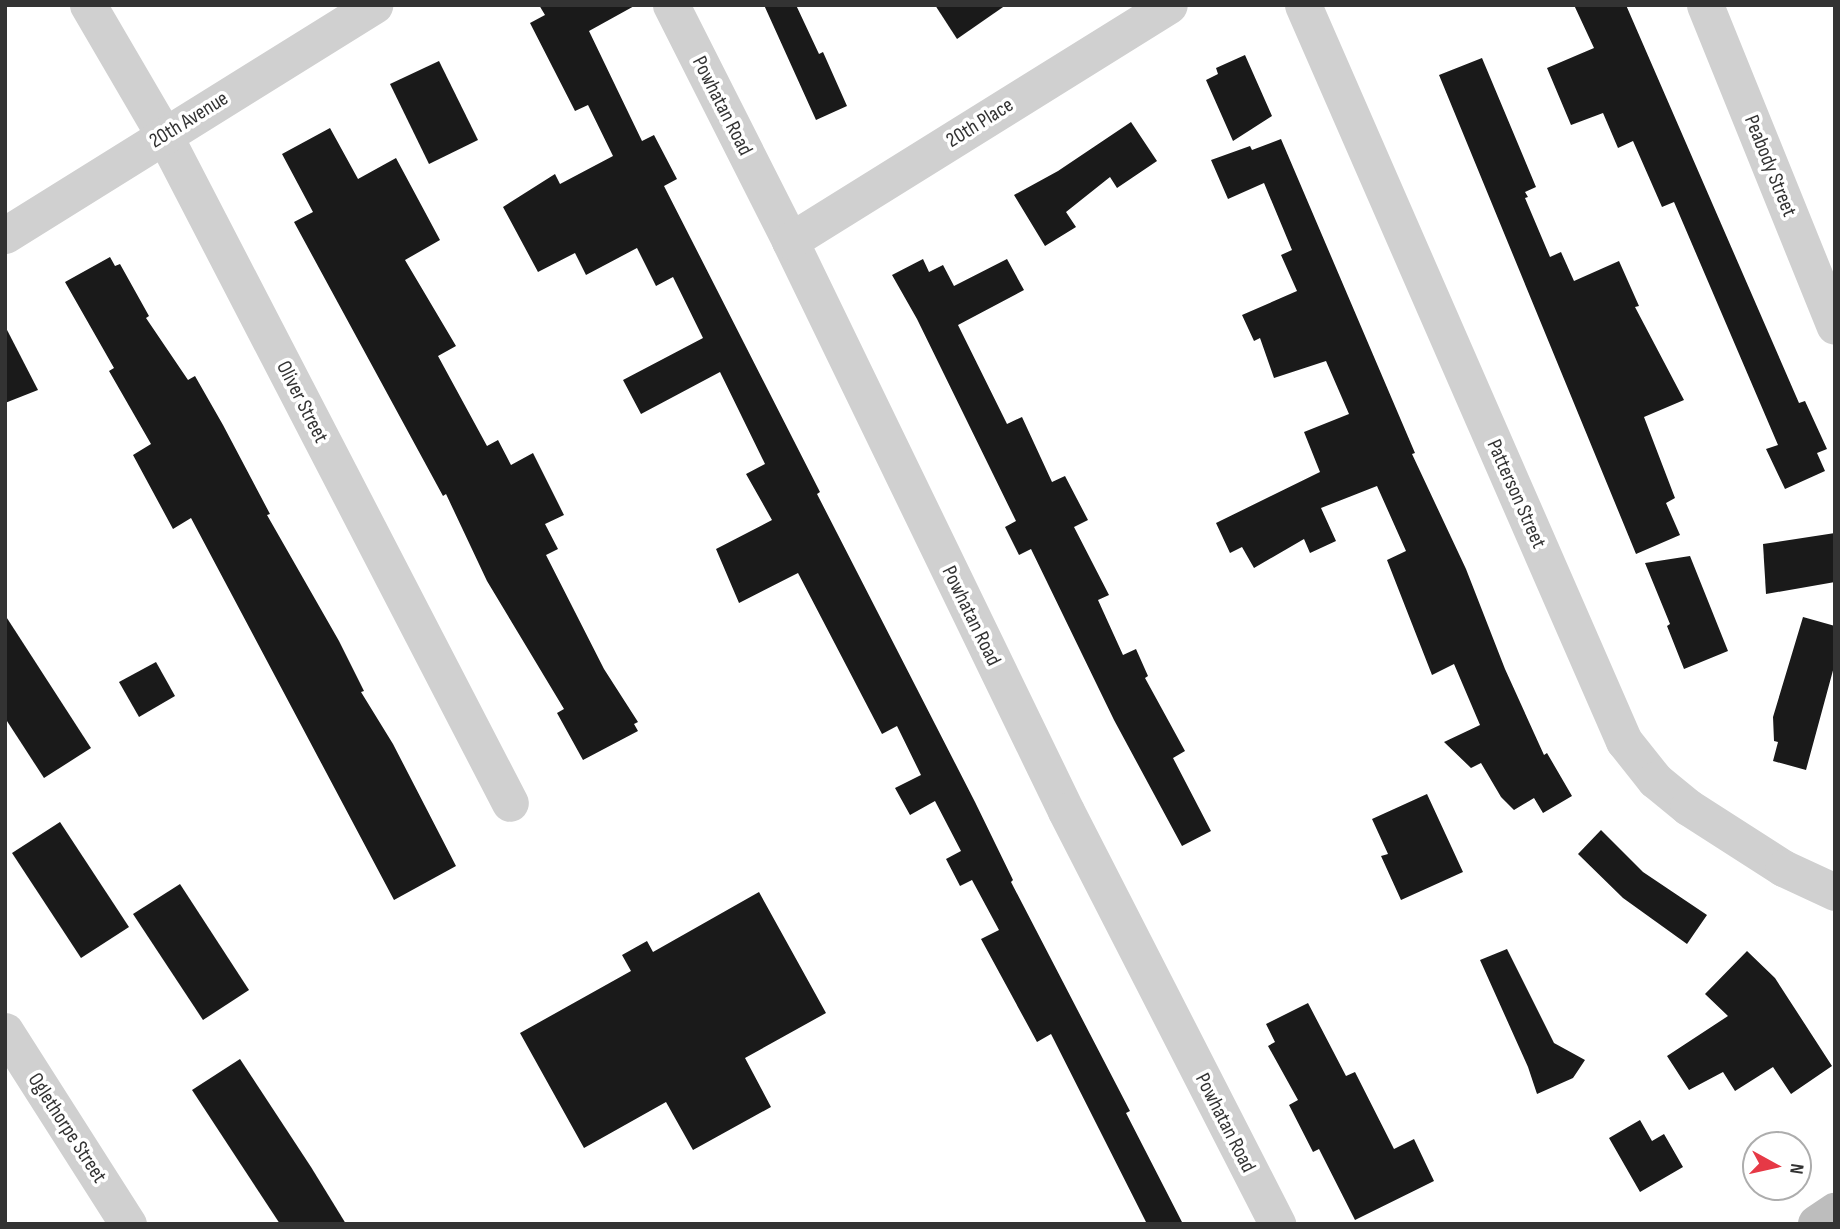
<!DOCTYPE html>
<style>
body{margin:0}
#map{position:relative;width:1840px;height:1229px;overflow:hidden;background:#fff;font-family:"Sofia Sans Condensed",sans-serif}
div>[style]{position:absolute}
.building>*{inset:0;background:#1a1a1a}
.minor>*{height:37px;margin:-18.5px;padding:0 18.5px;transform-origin:18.5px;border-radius:18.5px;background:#d0d0d0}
.secondary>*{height:38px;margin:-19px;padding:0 19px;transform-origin:19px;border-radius:19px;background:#bdbdbd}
span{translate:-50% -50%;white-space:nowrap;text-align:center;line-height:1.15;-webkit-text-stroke:7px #fff;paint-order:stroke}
.street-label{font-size:21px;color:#333}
.frame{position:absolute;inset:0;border:7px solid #333;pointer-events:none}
.north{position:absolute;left:1742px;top:1131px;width:70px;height:70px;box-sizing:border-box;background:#fff;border:2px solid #adadad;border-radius:50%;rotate:98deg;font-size:19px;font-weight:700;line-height:28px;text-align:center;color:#333}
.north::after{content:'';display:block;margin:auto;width:24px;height:32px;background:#e63946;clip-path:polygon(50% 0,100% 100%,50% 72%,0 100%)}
</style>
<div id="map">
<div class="building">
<div style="clip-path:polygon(539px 5px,636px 5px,589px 31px,642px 141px,654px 135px,677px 179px,664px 186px,820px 492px,817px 494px,975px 802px,1013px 880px,1011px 882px,1130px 1111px,1126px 1113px,1183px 1224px,1147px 1224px,1051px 1034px,1037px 1042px,981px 939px,999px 930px,972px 880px,960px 886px,946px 859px,961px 851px,935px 801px,910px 815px,895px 788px,921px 775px,897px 726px,882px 734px,798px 573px,739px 603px,716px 549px,772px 520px,746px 474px,765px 464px,720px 372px,641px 414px,623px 380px,703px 338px,673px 277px,656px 286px,637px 248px,586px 275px,575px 253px,538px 272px,503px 207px,555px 174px,560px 184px,613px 156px,588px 105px,575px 111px,530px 23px,545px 15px)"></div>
<div style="clip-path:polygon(764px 5px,796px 5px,819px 54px,823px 52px,847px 106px,816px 120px)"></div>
<div style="clip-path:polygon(935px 5px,1006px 5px,957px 39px)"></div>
<div style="clip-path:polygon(1574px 5px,1626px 5px,1799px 403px,1805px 401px,1827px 449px,1817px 453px,1825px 471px,1785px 489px,1766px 449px,1778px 445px,1674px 202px,1662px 207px,1633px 141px,1618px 148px,1603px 113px,1571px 125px,1547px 68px,1594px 48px)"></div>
<div style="clip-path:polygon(1245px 55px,1272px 116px,1233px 141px,1206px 80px,1218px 74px,1216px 68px)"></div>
<div style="clip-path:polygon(1482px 58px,1536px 187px,1525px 192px,1528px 197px,1525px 198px,1550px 257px,1561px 252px,1574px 281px,1619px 261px,1639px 306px,1635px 307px,1684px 400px,1644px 417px,1675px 498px,1666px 503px,1680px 535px,1636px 554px,1439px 75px)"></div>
<div style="clip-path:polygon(439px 61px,478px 140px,429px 164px,390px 84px)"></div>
<div style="clip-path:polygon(1131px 122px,1157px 161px,1117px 188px,1110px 177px,1066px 212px,1076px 227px,1045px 246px,1014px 195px,1058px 171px)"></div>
<div style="clip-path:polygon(330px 128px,358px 179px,396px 158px,440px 240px,405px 260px,456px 346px,438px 356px,487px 446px,498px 440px,511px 465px,533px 453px,564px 515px,545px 524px,558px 549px,546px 555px,604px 669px,638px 722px,634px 724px,638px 731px,583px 760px,557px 713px,564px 709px,487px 581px,446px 494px,443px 496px,294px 222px,313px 212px,282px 154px)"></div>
<div style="clip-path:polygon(1281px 139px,1415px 453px,1412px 454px,1466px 569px,1505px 669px,1544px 755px,1547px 753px,1572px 796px,1543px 813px,1534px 798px,1514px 810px,1501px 797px,1481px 763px,1471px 768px,1444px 742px,1480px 725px,1454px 664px,1432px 675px,1387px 560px,1406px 551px,1377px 486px,1321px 508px,1336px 541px,1310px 553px,1304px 539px,1254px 568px,1242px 547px,1230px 553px,1216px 523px,1320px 472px,1304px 432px,1349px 414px,1326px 361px,1274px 378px,1260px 338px,1254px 341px,1242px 315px,1297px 291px,1281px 255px,1292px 250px,1264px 183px,1228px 199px,1211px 160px,1250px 146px,1252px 150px)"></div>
<div style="clip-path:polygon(110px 257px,115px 266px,120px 264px,149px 316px,146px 318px,188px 380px,195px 376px,223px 425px,270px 514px,267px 515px,339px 641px,364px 691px,361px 692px,393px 744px,456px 866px,394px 900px,191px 518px,173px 529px,133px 455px,151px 444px,109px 371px,114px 368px,65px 282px)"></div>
<div style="clip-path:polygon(923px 259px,929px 272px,943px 265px,954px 286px,1007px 259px,1024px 290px,958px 325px,1007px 424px,1022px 417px,1052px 482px,1065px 476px,1088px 520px,1074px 527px,1109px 595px,1098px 600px,1123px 655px,1136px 649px,1148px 676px,1145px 678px,1185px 751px,1173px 758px,1211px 831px,1182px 846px,1114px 720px,1031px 549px,1019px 555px,1005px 527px,1016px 521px,917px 319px,892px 275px)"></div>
<div style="clip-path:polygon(5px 326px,38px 390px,5px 403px)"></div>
<div style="clip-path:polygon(1835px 533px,1835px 582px,1766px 594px,1763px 544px)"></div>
<div style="clip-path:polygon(1690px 556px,1728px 651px,1684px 669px,1667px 626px,1670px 624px,1645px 563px)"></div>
<div style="clip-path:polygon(5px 615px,91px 748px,44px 778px,5px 718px)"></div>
<div style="clip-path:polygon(1803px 617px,1835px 626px,1835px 663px,1806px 770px,1773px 761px,1778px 742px,1774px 741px,1773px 717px)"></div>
<div style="clip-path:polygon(156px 662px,175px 696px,139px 717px,119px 682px)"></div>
<div style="clip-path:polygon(1427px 794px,1463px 872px,1401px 900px,1381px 856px,1388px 854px,1372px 819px)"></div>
<div style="clip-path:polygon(60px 822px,129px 927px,81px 958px,12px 853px)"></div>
<div style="clip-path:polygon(1601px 830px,1643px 872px,1707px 915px,1687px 944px,1623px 898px,1578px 854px)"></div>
<div style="clip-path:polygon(180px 884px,249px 990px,203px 1020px,133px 914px)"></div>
<div style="clip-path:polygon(759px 892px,826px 1013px,745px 1058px,771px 1107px,693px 1150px,666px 1102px,584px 1148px,520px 1033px,631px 971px,622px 955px,647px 941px,653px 952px)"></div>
<div style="clip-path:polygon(1507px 949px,1554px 1043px,1585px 1060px,1573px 1078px,1537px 1094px,1528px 1067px,1480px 960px)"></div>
<div style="clip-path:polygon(1747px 951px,1775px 978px,1832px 1066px,1791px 1094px,1773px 1067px,1735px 1091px,1723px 1072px,1689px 1090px,1667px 1056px,1728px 1016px,1705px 994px)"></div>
<div style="clip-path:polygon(1308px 1003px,1346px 1076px,1355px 1072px,1394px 1149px,1414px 1139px,1434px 1181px,1355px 1220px,1319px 1149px,1313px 1152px,1289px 1105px,1298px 1100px,1268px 1046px,1275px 1042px,1266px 1024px)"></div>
<div style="clip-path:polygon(240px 1059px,311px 1167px,346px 1224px,280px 1224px,192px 1090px)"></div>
<div style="clip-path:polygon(1640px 1120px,1652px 1141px,1664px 1134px,1683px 1167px,1640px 1192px,1609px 1138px)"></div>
</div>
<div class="minor">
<div style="left:88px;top:5px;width:151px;rotate:59.7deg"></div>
<div style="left:164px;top:135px;width:752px;rotate:62.62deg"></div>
<div style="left:671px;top:5px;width:264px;rotate:63.2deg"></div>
<div style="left:790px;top:241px;width:633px;rotate:64.16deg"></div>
<div style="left:1066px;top:811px;width:464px;rotate:62.9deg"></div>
<div style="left:1303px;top:5px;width:803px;rotate:66.44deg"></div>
<div style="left:1624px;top:741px;width:50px;rotate:51.5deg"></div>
<div style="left:1655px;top:780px;width:43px;rotate:39.3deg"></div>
<div style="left:1688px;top:807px;width:113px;rotate:32.7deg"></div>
<div style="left:1783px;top:868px;width:57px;rotate:24.8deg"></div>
<div style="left:1705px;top:5px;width:346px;rotate:68deg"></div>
<div style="left:5px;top:235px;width:435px;rotate:-31.9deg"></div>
<div style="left:790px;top:241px;width:446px;rotate:-31.9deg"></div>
<div style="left:5px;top:1031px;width:229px;rotate:57.5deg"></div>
</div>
<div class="secondary">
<div style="left:1817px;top:1224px;width:22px;rotate:-34deg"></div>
</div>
<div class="street-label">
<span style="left:722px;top:106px;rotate:63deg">Powhatan Road</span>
<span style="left:189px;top:120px;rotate:-32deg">20th Avenue</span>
<span style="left:980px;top:123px;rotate:-32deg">20th Place</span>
<span style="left:1770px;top:166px;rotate:68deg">Peabody Street</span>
<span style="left:302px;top:402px;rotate:63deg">Oliver Street</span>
<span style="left:1516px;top:494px;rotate:66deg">Patterson Street</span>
<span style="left:971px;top:616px;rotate:64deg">Powhatan Road</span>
<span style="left:1225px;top:1123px;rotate:63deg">Powhatan Road</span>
<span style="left:67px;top:1128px;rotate:57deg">Oglethorpe Street</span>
</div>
<div class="frame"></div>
<div class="north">N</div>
</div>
